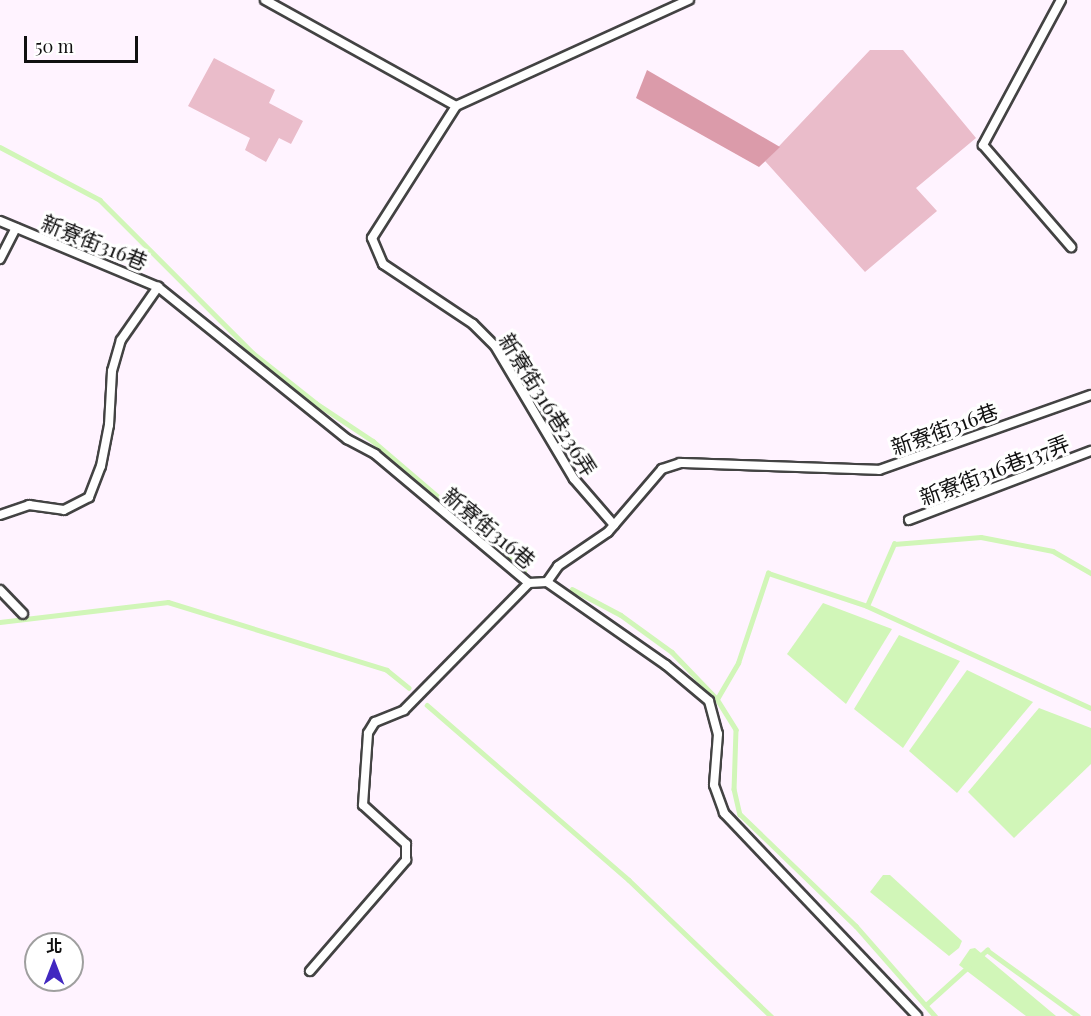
<!DOCTYPE html>
<meta charset="utf-8">
<style>
body{margin:0}
#map{position:relative;width:1091px;height:1016px;overflow:hidden;background:#fff3ff;font-family:"Playfair Display","Noto Sans TC",serif}
div>[style]{position:absolute}
.green>*{inset:0;background:#eabcca}
.forest>*{inset:0;background:#db9baa}
.water>*{inset:0;background:#d1f6b8}
.stream>*{height:4.5px;margin:-2.25px;padding:0 2.25px;transform-origin:2.25px;border-radius:2.25px;background:#d1f6b8}
.roads{filter:drop-shadow(2px 0 #434343) drop-shadow(-2px 0 #434343) drop-shadow(0 2px #434343) drop-shadow(0 -2px #434343)}
.service>*{height:8px;margin:-4px;padding:0 4px;transform-origin:4px;border-radius:4px;background:#fff}
span{translate:-50% -50%;white-space:nowrap;text-align:center;line-height:1.15;-webkit-text-stroke:6px #fff;paint-order:stroke}
.street-label{font-size:21px;color:#101010}
.north{position:absolute;left:24px;top:932px;width:60px;height:60px;box-sizing:border-box;background:#fff;border:2px solid #9f9f9f;border-radius:50%;rotate:0deg;font-size:16px;font-weight:700;line-height:24px;text-align:center;color:#101010}
.north::after{content:'';display:block;margin:auto;width:21px;height:27px;background:#4128c0;clip-path:polygon(50% 0,100% 100%,50% 72%,0 100%)}
.scale{position:absolute;left:24px;top:36px;width:114px;height:27px;box-sizing:border-box;border:3px solid #101010;border-top:0;padding-left:8px;font-size:18px;line-height:21px;white-space:nowrap;color:#101010;-webkit-text-stroke:4px #fff;paint-order:stroke}
</style>
<div id="map">
<div class="green">
<div style="clip-path:polygon(870px 50px,903px 50px,976px 138px,916px 188px,937px 211px,865px 272px,765px 161px)"></div>
<div style="clip-path:polygon(214px 58px,275px 90px,269px 103px,303px 121px,291px 144px,279px 138px,266px 162px,245px 150px,250px 138px,188px 106px)"></div>
</div>
<div class="forest">
<div style="clip-path:polygon(647px 70px,780px 147px,759px 167px,636px 98px)"></div>
</div>
<div class="water">
<div style="clip-path:polygon(823px 603px,892px 629px,846px 704px,787px 654px)"></div>
<div style="clip-path:polygon(899px 635px,960px 661px,903px 748px,854px 709px)"></div>
<div style="clip-path:polygon(967px 670px,1033px 702px,957px 793px,909px 751px)"></div>
<div style="clip-path:polygon(1039px 708px,1091px 728px,1091px 764px,1014px 838px,968px 792px)"></div>
<div style="clip-path:polygon(883px 875px,890px 875px,962px 941px,959px 948px,949px 956px,870px 892px)"></div>
<div style="clip-path:polygon(975px 948px,1056px 1016px,1026px 1016px,959px 965px,970px 949px)"></div>
</div>
<div class="stream">
<div style="left:0;top:147px;width:113px;rotate:27.9deg"></div>
<div style="left:100px;top:200px;width:216px;rotate:45deg"></div>
<div style="left:253px;top:353px;width:80px;rotate:38.4deg"></div>
<div style="left:316px;top:403px;width:69px;rotate:33.7deg"></div>
<div style="left:373px;top:441px;width:199px;rotate:40.5deg"></div>
<div style="left:572px;top:589px;width:55px;rotate:28deg"></div>
<div style="left:621px;top:615px;width:63px;rotate:36deg"></div>
<div style="left:672px;top:652px;width:65px;rotate:46.2deg"></div>
<div style="left:717px;top:699px;width:36px;rotate:58deg"></div>
<div style="left:736px;top:730px;width:59px;rotate:91.9deg"></div>
<div style="left:734px;top:789px;width:26px;rotate:77deg"></div>
<div style="left:740px;top:814px;width:161px;rotate:44deg"></div>
<div style="left:856px;top:926px;width:120px;rotate:48.7deg"></div>
<div style="left:867px;top:606px;width:246px;rotate:24.5deg"></div>
<div style="left:0;top:622px;width:169px;rotate:-6.8deg"></div>
<div style="left:168px;top:602px;width:229px;rotate:17.2deg"></div>
<div style="left:387px;top:670px;width:28px;rotate:39deg"></div>
<div style="left:717px;top:699px;width:42px;rotate:-59.7deg"></div>
<div style="left:738px;top:663px;width:95px;rotate:-71.6deg"></div>
<div style="left:768px;top:573px;width:104px;rotate:18.4deg"></div>
<div style="left:867px;top:606px;width:68px;rotate:-66.5deg"></div>
<div style="left:894px;top:544px;width:87px;rotate:-4.6deg"></div>
<div style="left:981px;top:537px;width:73px;rotate:11deg"></div>
<div style="left:1053px;top:551px;width:44px;rotate:30.1deg"></div>
<div style="left:427px;top:705px;width:267px;rotate:40.9deg"></div>
<div style="left:629px;top:880px;width:197px;rotate:43.8deg"></div>
<div style="left:979px;top:957px;width:11px;rotate:-41deg"></div>
<div style="left:987px;top:950px;width:112px;rotate:36deg"></div>
<div style="left:926px;top:1005px;width:57px;rotate:-42.1deg"></div>
</div>
<div class="roads">
<div class="service">
<div style="left:265px;top:0;width:218px;rotate:29deg"></div>
<div style="left:1061px;top:0;width:165px;rotate:118.3deg"></div>
<div style="left:983px;top:145px;width:135px;rotate:49.2deg"></div>
<div style="left:0;top:221px;width:171px;rotate:22.7deg"></div>
<div style="left:158px;top:287px;width:243px;rotate:38.8deg"></div>
<div style="left:347px;top:439px;width:32px;rotate:28deg"></div>
<div style="left:375px;top:454px;width:201px;rotate:40deg"></div>
<div style="left:529px;top:583px;width:18px;rotate:-3deg"></div>
<div style="left:547px;top:582px;width:19px;rotate:-55deg"></div>
<div style="left:558px;top:566px;width:60px;rotate:-34.2deg"></div>
<div style="left:608px;top:532px;width:83px;rotate:-49.4deg"></div>
<div style="left:662px;top:469px;width:19px;rotate:-18deg"></div>
<div style="left:680px;top:463px;width:199px;rotate:2deg"></div>
<div style="left:879px;top:470px;width:225px;rotate:-19.5deg"></div>
<div style="left:0;top:259px;width:35px;rotate:-63deg"></div>
<div style="left:0;top:515px;width:31px;rotate:-19deg"></div>
<div style="left:29px;top:505px;width:35px;rotate:8deg"></div>
<div style="left:64px;top:510px;width:28px;rotate:-27deg"></div>
<div style="left:89px;top:497px;width:33px;rotate:-69deg"></div>
<div style="left:101px;top:466px;width:42px;rotate:-79deg"></div>
<div style="left:109px;top:425px;width:54px;rotate:-86.8deg"></div>
<div style="left:112px;top:371px;width:32px;rotate:-74deg"></div>
<div style="left:121px;top:340px;width:65px;rotate:-55.1deg"></div>
<div style="left:909px;top:520px;width:195px;rotate:-20.8deg"></div>
<div style="left:614px;top:525px;width:61px;rotate:-131deg"></div>
<div style="left:574px;top:479px;width:155px;rotate:-120.7deg"></div>
<div style="left:495px;top:346px;width:31px;rotate:-135deg"></div>
<div style="left:473px;top:324px;width:108px;rotate:-146.3deg"></div>
<div style="left:383px;top:264px;width:28px;rotate:-113deg"></div>
<div style="left:372px;top:238px;width:156px;rotate:-57.5deg"></div>
<div style="left:456px;top:106px;width:256px;rotate:-24.5deg"></div>
<div style="left:547px;top:582px;width:145px;rotate:34.9deg"></div>
<div style="left:666px;top:665px;width:56px;rotate:39.9deg"></div>
<div style="left:709px;top:701px;width:34px;rotate:75deg"></div>
<div style="left:718px;top:734px;width:51px;rotate:94.5deg"></div>
<div style="left:714px;top:785px;width:30px;rotate:70deg"></div>
<div style="left:724px;top:813px;width:280px;rotate:46.4deg"></div>
<div style="left:0;top:590px;width:33px;rotate:46deg"></div>
<div style="left:310px;top:971px;width:147px;rotate:-49.1deg"></div>
<div style="left:406px;top:860px;width:16px;rotate:-90deg"></div>
<div style="left:406px;top:844px;width:58px;rotate:-137.8deg"></div>
<div style="left:363px;top:805px;width:72px;rotate:-86deg"></div>
<div style="left:368px;top:733px;width:13px;rotate:-58deg"></div>
<div style="left:375px;top:722px;width:31px;rotate:-22deg"></div>
<div style="left:404px;top:710px;width:178px;rotate:-45.5deg"></div>
</div>
</div>
<div class="street-label">
<span style="left:95px;top:241px;rotate:22deg">新寮街316巷</span>
<span style="left:549px;top:404px;rotate:58deg">新寮街316巷236弄</span>
<span style="left:944px;top:428px;rotate:-20deg">新寮街316巷</span>
<span style="left:994px;top:469px;rotate:-21deg">新寮街316巷137弄</span>
<span style="left:490px;top:527px;rotate:40deg">新寮街316巷</span>
</div>
<div class="north">北</div>
<div class="scale">50 m</div>
</div>
